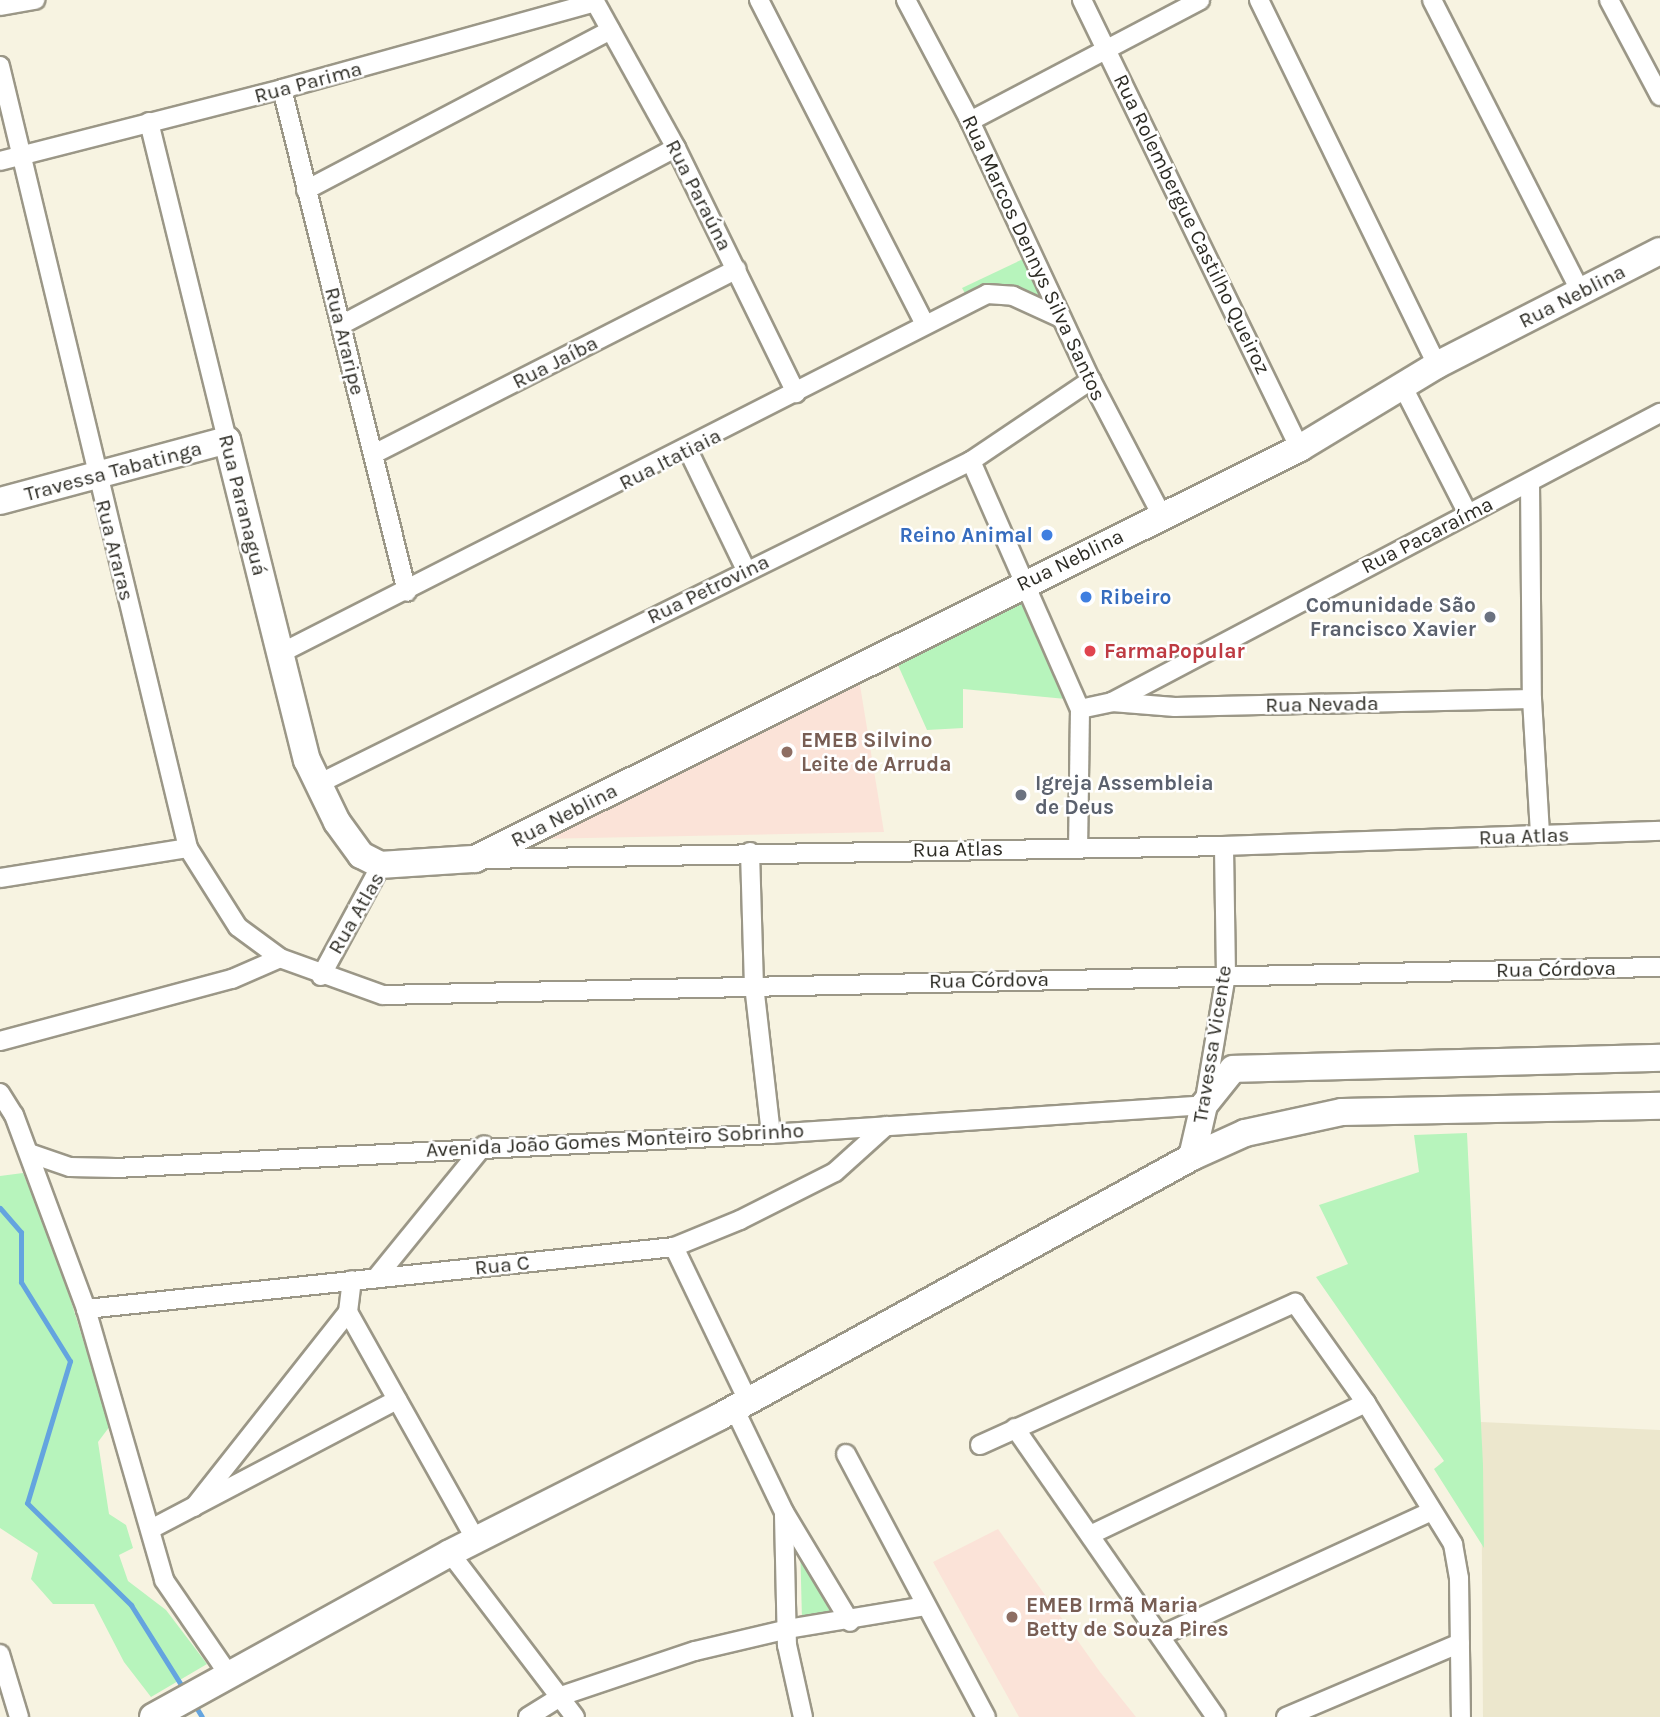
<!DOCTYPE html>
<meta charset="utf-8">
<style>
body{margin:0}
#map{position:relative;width:1660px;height:1717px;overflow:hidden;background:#f7f3e1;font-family:Karla,sans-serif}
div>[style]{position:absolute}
.built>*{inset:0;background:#ece7cd}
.education>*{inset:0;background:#fbe3d8}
.green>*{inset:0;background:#b7f4bc}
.stream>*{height:5px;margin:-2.5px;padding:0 2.5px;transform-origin:2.5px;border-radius:2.5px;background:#64a4df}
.roads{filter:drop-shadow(2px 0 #9b9787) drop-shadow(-2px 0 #9b9787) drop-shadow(0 2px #9b9787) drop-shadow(0 -2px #9b9787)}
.street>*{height:18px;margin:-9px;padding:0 9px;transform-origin:9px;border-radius:9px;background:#fff}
.secondary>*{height:26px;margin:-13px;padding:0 13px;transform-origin:13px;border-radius:13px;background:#fff}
.dots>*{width:19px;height:19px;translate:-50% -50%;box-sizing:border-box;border:4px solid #fff;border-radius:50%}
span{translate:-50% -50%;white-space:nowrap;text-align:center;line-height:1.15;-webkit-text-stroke:5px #fff;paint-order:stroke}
.street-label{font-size:21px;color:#2d2c25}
.shop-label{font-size:21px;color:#366cbe;font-weight:700}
.right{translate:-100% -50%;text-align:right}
.left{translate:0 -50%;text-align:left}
.worship-label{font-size:21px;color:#5b616d;font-weight:700}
.health-label{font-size:21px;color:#be3a42;font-weight:700}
.education-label{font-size:21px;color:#785e54;font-weight:700}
</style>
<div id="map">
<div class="built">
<div style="clip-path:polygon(1481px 1422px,1660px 1430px,1660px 1717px,1483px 1717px)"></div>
</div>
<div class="education">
<div style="clip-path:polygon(858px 673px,884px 832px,536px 839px)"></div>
<div style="clip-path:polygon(998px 1529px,1100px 1672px,1136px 1717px,1019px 1717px,933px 1562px)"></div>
</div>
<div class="green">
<div style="clip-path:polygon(1023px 259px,1047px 306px,967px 297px,962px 288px)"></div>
<div style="clip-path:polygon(1019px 594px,1066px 699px,963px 689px,963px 728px,927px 730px,893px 654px)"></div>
<div style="clip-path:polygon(1467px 1133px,1483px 1465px,1484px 1548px,1434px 1469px,1444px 1461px,1316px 1277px,1348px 1264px,1319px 1205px,1419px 1172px,1414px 1135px)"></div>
<div style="clip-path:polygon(23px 1173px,55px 1250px,110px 1426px,98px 1442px,109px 1514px,126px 1525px,133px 1548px,119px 1555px,128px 1581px,166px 1610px,207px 1664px,151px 1697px,124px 1662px,94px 1604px,53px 1604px,31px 1579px,38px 1553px,0 1528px,0 1176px)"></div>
<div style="clip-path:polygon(800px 1541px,831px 1614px,802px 1620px)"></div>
</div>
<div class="stream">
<div style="left:0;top:1208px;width:32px;rotate:49deg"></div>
<div style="left:21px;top:1232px;width:50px;rotate:90deg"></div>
<div style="left:21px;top:1282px;width:93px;rotate:58.2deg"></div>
<div style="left:70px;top:1361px;width:148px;rotate:106.8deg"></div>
<div style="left:27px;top:1503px;width:146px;rotate:44.4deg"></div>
<div style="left:131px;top:1605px;width:102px;rotate:57.9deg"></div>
<div style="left:193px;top:1702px;width:17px;rotate:59deg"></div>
</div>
<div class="roads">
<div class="street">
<div style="left:594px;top:0;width:169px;rotate:61deg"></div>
<div style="left:676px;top:148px;width:273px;rotate:63.9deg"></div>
<div style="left:759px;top:0;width:363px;rotate:62.9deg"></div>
<div style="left:906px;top:0;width:137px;rotate:62.1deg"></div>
<div style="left:970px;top:121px;width:286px;rotate:65deg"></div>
<div style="left:1091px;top:380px;width:153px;rotate:62.4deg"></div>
<div style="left:1082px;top:0;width:498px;rotate:64.1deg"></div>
<div style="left:1259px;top:0;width:406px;rotate:64deg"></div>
<div style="left:1432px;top:0;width:328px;rotate:63deg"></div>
<div style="left:1609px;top:0;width:109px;rotate:62deg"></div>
<div style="left:0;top:6px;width:36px;rotate:-10deg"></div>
<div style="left:0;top:66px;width:804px;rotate:76.48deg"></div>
<div style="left:188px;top:848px;width:93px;rotate:57.7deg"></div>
<div style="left:238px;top:927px;width:52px;rotate:36.4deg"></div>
<div style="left:280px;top:958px;width:109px;rotate:19.8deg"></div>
<div style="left:383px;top:995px;width:1277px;rotate:-1.26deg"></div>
<div style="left:282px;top:89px;width:518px;rotate:76.04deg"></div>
<div style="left:970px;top:121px;width:260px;rotate:-27.7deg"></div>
<div style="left:149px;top:122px;width:327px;rotate:76.2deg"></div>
<div style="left:0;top:161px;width:291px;rotate:-14.3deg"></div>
<div style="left:282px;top:89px;width:325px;rotate:-15.5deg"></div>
<div style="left:306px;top:190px;width:344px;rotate:-27.7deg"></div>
<div style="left:341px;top:325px;width:379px;rotate:-27.9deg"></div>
<div style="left:1403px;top:387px;width:140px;rotate:62.9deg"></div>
<div style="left:688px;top:450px;width:133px;rotate:64.2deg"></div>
<div style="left:374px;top:454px;width:407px;rotate:-27deg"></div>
<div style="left:971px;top:461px;width:271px;rotate:66.3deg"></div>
<div style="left:1080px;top:709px;width:138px;rotate:90.8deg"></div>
<div style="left:1530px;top:483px;width:216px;rotate:89.5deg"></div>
<div style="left:1532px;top:699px;width:136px;rotate:86.6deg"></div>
<div style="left:279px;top:654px;width:794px;rotate:-26.95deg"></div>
<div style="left:987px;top:294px;width:26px;rotate:4deg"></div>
<div style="left:1013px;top:296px;width:53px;rotate:24.6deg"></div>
<div style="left:1112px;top:702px;width:63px;rotate:4.5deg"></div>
<div style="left:1175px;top:707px;width:357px;rotate:-1.3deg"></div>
<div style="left:1080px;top:709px;width:33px;rotate:-12deg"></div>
<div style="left:1112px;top:702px;width:620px;rotate:-27.81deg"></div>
<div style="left:316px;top:785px;width:731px;rotate:-26.32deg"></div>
<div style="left:971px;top:461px;width:145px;rotate:-34deg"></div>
<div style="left:750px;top:852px;width:133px;rotate:88.3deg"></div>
<div style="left:754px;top:985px;width:150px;rotate:83.5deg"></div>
<div style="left:482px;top:859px;width:742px;rotate:-1deg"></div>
<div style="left:1224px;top:846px;width:436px;rotate:-2deg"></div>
<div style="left:0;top:878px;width:190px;rotate:-9.1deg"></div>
<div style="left:321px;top:976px;width:126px;rotate:-61.6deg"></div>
<div style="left:0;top:1041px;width:240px;rotate:-15deg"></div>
<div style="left:232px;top:979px;width:52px;rotate:-23.6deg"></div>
<div style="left:0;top:1093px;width:26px;rotate:58deg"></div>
<div style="left:14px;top:1115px;width:207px;rotate:69.6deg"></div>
<div style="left:86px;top:1309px;width:282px;rotate:73.9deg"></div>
<div style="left:164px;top:1580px;width:115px;rotate:55.6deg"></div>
<div style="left:29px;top:1153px;width:43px;rotate:18.9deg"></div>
<div style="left:70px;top:1167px;width:46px;rotate:1.2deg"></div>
<div style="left:116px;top:1168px;width:656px;rotate:-2.97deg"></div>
<div style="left:771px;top:1134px;width:434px;rotate:-3.8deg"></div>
<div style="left:1204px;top:1105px;width:132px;rotate:-80.4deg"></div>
<div style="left:1226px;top:975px;width:129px;rotate:-90.9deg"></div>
<div style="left:674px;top:1247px;width:171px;rotate:64.3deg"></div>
<div style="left:376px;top:1278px;width:171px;rotate:-50.9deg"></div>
<div style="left:86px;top:1309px;width:591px;rotate:-6.02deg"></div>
<div style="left:674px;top:1247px;width:71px;rotate:-22.2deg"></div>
<div style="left:740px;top:1220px;width:106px;rotate:-26.8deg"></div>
<div style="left:835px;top:1172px;width:69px;rotate:-42deg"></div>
<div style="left:348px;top:1312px;width:261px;rotate:60.7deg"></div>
<div style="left:734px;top:1408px;width:115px;rotate:64.3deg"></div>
<div style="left:784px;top:1512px;width:128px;rotate:59deg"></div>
<div style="left:1015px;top:1428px;width:352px;rotate:55.2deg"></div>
<div style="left:980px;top:1445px;width:346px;rotate:-24.3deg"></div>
<div style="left:1295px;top:1303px;width:123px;rotate:54.6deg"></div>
<div style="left:1366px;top:1403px;width:166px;rotate:58.3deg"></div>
<div style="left:1453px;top:1544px;width:35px;rotate:80deg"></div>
<div style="left:1459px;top:1578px;width:139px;rotate:89.2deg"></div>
<div style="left:846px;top:1454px;width:298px;rotate:62deg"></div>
<div style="left:194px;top:1507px;width:248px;rotate:-51.7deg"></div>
<div style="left:348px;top:1312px;width:32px;rotate:-83deg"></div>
<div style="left:784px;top:1515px;width:130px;rotate:88.7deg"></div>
<div style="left:787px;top:1645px;width:74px;rotate:77.5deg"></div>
<div style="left:151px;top:1529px;width:278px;rotate:-27.7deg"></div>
<div style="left:1090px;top:1535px;width:306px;rotate:-25.6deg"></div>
<div style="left:450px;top:1553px;width:206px;rotate:52.7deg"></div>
<div style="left:1160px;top:1636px;width:299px;rotate:-24.7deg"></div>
<div style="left:0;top:1654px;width:66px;rotate:73.2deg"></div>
<div style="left:528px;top:1717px;width:39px;rotate:-32deg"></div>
<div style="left:561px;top:1696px;width:141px;rotate:-18.6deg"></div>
<div style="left:695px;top:1651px;width:96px;rotate:-13.3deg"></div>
<div style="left:788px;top:1629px;width:139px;rotate:-9.5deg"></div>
<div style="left:1286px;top:1717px;width:189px;rotate:-23deg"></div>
</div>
<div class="secondary">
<div style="left:0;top:501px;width:235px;rotate:-15deg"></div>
<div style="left:227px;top:440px;width:330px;rotate:76deg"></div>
<div style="left:307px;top:760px;width:69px;rotate:64.2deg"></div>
<div style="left:337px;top:822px;width:41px;rotate:54deg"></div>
<div style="left:361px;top:855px;width:22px;rotate:27deg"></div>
<div style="left:381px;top:865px;width:94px;rotate:-3.7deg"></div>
<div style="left:475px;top:859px;width:922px;rotate:-26.48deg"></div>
<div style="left:1300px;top:448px;width:160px;rotate:-31.2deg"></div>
<div style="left:1437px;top:365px;width:250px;rotate:-27.1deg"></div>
<div style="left:1192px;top:1157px;width:53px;rotate:-77deg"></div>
<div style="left:1204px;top:1105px;width:46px;rotate:-51.1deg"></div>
<div style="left:1233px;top:1069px;width:427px;rotate:-1.5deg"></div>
<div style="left:153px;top:1717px;width:339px;rotate:-28.9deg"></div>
<div style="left:450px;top:1553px;width:301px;rotate:-26.8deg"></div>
<div style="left:719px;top:1417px;width:540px;rotate:-28.8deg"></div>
<div style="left:1192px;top:1157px;width:58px;rotate:-24.4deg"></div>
<div style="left:1245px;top:1133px;width:99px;rotate:-12.2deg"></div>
<div style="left:1342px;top:1112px;width:318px;rotate:-1.1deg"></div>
</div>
</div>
<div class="dots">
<div style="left:1047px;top:535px;background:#3f7fe0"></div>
<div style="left:1086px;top:597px;background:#3f7fe0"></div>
<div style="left:1490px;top:617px;background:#6b7280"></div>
<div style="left:1090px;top:651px;background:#e0444e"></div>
<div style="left:787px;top:752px;background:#8d6e63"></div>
<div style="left:1021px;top:795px;background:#6b7280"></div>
<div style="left:1012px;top:1617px;background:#8d6e63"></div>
</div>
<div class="street-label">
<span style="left:308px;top:82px;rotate:-15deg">Rua Parima</span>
<span style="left:699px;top:195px;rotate:63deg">Rua Paraúna</span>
<span style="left:1192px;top:224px;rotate:64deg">Rua Rolembergue Castilho Queiroz</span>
<span style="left:1034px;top:258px;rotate:65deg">Rua Marcos Dennys Silva Santos</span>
<span style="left:1572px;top:296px;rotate:-27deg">Rua Neblina</span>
<span style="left:345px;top:341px;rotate:76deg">Rua Araripe</span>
<span style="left:555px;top:362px;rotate:-27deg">Rua Jaíba</span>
<span style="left:670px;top:459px;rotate:-27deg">Rua Itatiaia</span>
<span style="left:113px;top:471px;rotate:-15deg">Travessa Tabatinga</span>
<span style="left:243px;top:505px;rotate:76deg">Rua Paranaguá</span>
<span style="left:1427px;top:535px;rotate:-27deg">Rua Pacaraíma</span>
<span style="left:115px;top:550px;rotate:76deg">Rua Araras</span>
<span style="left:1070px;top:560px;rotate:-26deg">Rua Neblina</span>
<span style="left:708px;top:589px;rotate:-26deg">Rua Petrovina</span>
<span style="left:1322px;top:704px;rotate:-1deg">Rua Nevada</span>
<span style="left:564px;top:815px;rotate:-27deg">Rua Neblina</span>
<span style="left:1524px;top:836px;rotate:-2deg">Rua Atlas</span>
<span style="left:958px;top:849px;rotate:-1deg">Rua Atlas</span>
<span style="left:356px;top:913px;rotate:-60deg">Rua Atlas</span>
<span style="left:1556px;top:969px;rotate:-1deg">Rua Córdova</span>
<span style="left:989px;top:980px;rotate:-1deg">Rua Córdova</span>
<span style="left:1212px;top:1044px;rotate:-81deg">Travessa Vicente</span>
<span style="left:615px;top:1140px;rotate:-3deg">Avenida João Gomes Monteiro Sobrinho</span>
<span style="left:502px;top:1265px;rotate:-6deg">Rua C</span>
</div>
<div class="shop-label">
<span class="right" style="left:1033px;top:535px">Reino Animal</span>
<span class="left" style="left:1100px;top:597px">Ribeiro</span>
</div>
<div class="worship-label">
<span class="right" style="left:1476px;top:617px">Comunidade São<br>Francisco Xavier</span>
<span class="left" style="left:1035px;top:795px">Igreja Assembleia<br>de Deus</span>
</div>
<div class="health-label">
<span class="left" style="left:1104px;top:651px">FarmaPopular</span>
</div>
<div class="education-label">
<span class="left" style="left:801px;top:752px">EMEB Silvino<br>Leite de Arruda</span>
<span class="left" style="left:1026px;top:1617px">EMEB Irmã Maria<br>Betty de Souza Pires</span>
</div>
</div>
